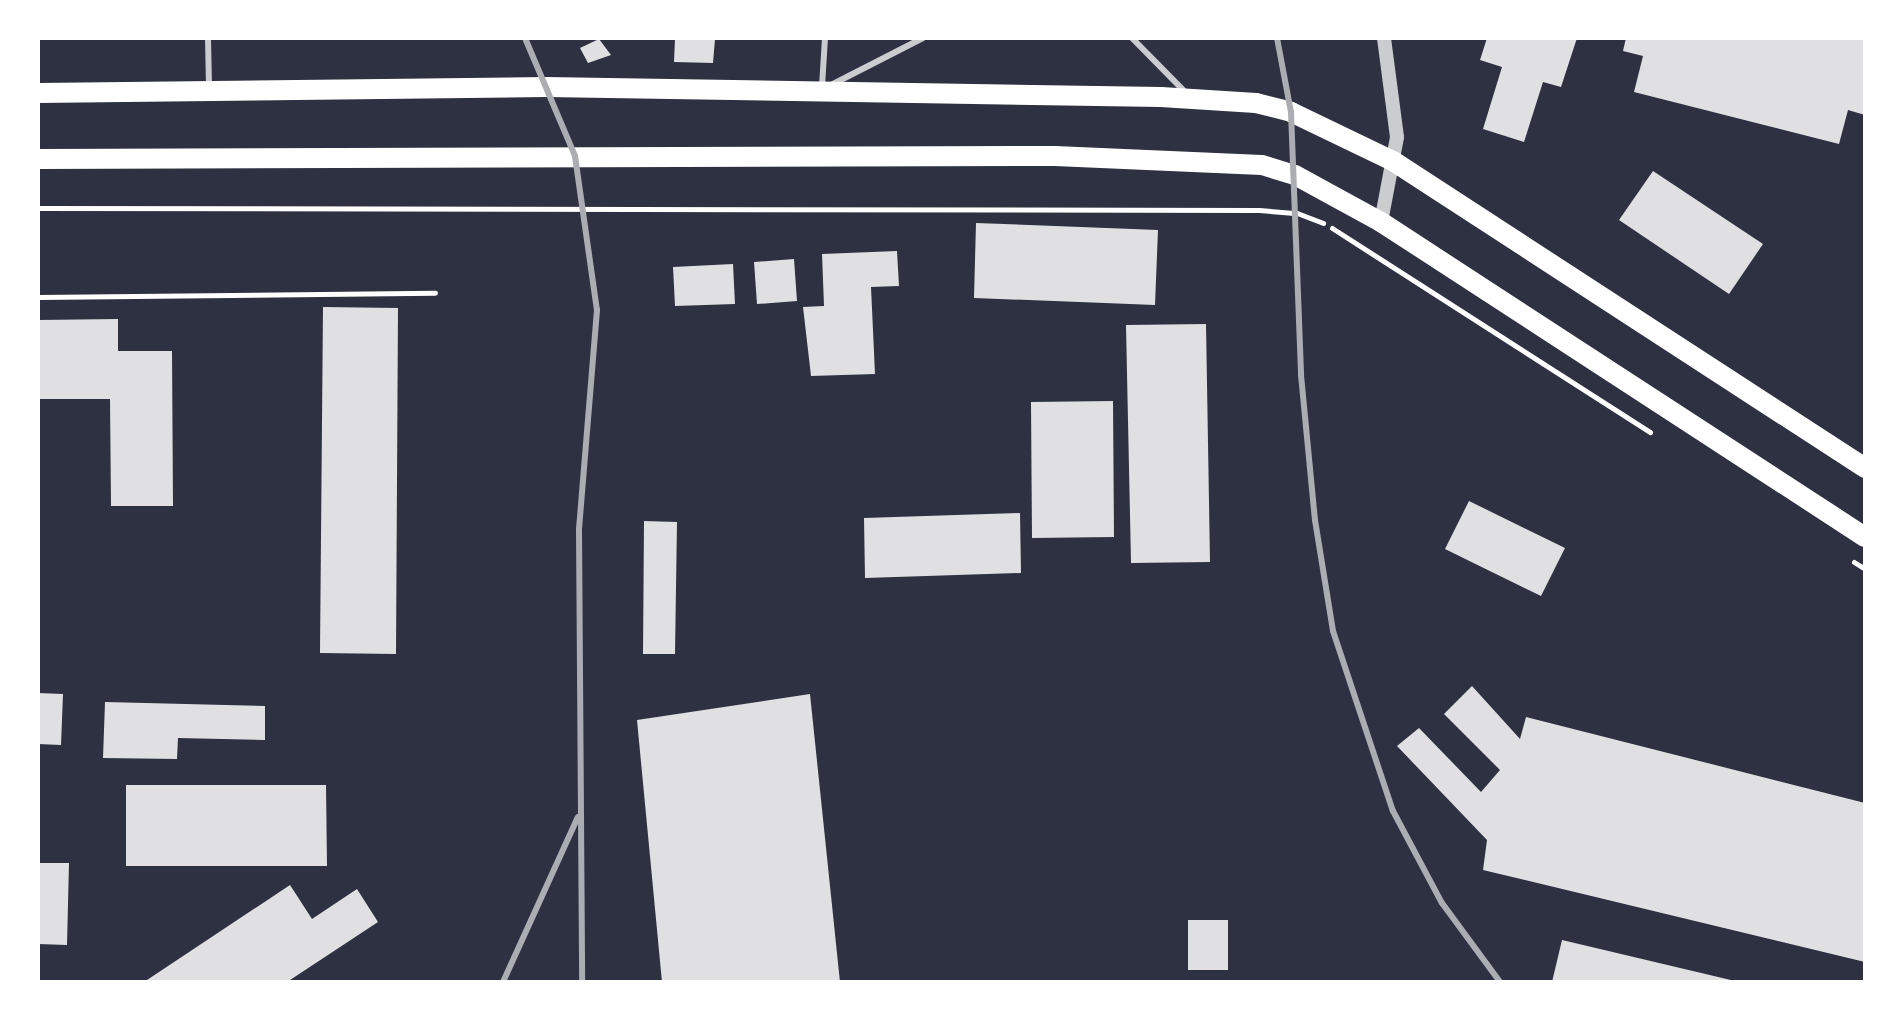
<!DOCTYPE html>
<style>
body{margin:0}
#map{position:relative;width:1903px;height:1020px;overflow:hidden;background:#2d3142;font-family:Rubik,sans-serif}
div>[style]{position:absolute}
.building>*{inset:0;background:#e0e0e3}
.path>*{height:5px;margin:-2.5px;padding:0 2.5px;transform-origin:2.5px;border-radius:2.5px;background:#fff}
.service>*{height:6px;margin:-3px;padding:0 3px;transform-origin:3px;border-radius:3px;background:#caccd0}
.tertiary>*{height:14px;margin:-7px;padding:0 7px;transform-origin:7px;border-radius:7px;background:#caccd0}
.primary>*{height:20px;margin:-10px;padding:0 10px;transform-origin:10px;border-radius:10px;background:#fff}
.rail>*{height:6px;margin:-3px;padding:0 3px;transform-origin:3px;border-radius:3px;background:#abadb3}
span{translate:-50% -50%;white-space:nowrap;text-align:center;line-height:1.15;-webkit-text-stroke:8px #fff;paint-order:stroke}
.frame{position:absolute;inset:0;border:40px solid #fff;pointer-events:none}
</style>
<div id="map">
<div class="building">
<div style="clip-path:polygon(675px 38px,715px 39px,713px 63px,674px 62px)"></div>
<div style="clip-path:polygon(1487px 38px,1577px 38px,1561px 87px,1543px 82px,1524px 142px,1483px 129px,1502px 67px,1480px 60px)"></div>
<div style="clip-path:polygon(1626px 38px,1865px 38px,1865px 115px,1848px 110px,1839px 144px,1634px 92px,1643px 56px,1623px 51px)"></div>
<div style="clip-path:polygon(599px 39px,611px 55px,588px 63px,580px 48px)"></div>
<div style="clip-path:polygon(1653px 171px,1763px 244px,1729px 294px,1619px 220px)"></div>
<div style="clip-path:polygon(976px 223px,1158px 230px,1155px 305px,974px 298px)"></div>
<div style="clip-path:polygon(897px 251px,899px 286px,871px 287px,875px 374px,811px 376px,803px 307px,824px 306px,822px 254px)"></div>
<div style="clip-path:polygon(794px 259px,797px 301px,757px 304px,754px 262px)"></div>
<div style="clip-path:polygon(733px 264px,735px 304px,675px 306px,673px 267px)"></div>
<div style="clip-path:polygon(323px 307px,398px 308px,396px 654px,320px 653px)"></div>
<div style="clip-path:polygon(118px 319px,118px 351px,172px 351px,173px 506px,111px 506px,110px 399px,38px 399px,38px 320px)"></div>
<div style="clip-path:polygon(1206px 324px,1210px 562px,1131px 563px,1126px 325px)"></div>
<div style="clip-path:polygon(1113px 401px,1114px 537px,1032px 538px,1031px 402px)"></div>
<div style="clip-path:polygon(1469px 501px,1565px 548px,1541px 596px,1445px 549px)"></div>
<div style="clip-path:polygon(1020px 513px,1021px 573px,865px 578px,864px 518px)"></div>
<div style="clip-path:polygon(644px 521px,677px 522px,675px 654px,643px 654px)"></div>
<div style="clip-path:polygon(1472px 686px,1520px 739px,1526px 717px,1865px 803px,1865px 962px,1483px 870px,1487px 840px,1397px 746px,1419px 728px,1481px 792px,1500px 770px,1444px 714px)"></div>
<div style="clip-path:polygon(38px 693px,63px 694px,61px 745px,38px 744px)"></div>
<div style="clip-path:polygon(810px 694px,840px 982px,662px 982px,637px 720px)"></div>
<div style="clip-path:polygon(105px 702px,265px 706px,265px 740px,178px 738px,177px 759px,103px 758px)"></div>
<div style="clip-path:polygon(126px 785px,326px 785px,327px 866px,126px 866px)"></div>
<div style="clip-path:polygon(38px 863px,69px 863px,67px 945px,38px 944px)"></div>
<div style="clip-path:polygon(290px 885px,312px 919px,357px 889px,378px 922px,287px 982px,144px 982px)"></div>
<div style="clip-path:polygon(1188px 920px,1228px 920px,1228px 970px,1188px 970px)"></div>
<div style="clip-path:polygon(1562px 940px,1735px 981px,1734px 982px,1552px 982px)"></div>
</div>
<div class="path">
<div style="left:38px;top:208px;width:1221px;rotate:0.09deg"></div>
<div style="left:1259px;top:210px;width:38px;rotate:5deg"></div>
<div style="left:1297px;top:213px;width:28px;rotate:21deg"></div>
<div style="left:1332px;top:228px;width:378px;rotate:32.7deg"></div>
<div style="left:38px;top:297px;width:397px;rotate:-0.6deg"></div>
<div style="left:1854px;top:562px;width:13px;rotate:32deg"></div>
</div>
<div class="service">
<div style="left:208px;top:38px;width:49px;rotate:88.8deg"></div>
<div style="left:1132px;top:38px;width:77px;rotate:45.5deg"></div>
<div style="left:833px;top:84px;width:101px;rotate:-27.1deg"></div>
<div style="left:822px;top:86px;width:48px;rotate:-86.4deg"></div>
</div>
<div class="tertiary">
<div style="left:1381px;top:222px;width:86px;rotate:-79.3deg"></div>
<div style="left:1397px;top:137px;width:100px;rotate:-97.5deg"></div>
</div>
<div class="primary">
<div style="left:38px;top:93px;width:508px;rotate:-0.68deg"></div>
<div style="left:546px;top:87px;width:615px;rotate:0.93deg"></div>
<div style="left:1161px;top:97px;width:95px;rotate:3.6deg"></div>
<div style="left:1256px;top:103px;width:36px;rotate:14deg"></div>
<div style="left:1291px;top:112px;width:113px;rotate:25.7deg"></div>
<div style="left:1393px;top:161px;width:563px;rotate:33.04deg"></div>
<div style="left:38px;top:159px;width:1017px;rotate:-0.17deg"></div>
<div style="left:1055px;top:156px;width:207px;rotate:2.5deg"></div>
<div style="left:1262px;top:165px;width:34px;rotate:17deg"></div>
<div style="left:1295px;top:175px;width:98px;rotate:28.7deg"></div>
<div style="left:1381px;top:222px;width:577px;rotate:33.06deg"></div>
</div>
<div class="rail">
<div style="left:525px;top:38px;width:128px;rotate:67deg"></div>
<div style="left:575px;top:156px;width:156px;rotate:81.9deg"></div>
<div style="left:597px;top:310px;width:220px;rotate:94.7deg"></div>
<div style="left:579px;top:529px;width:453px;rotate:89.6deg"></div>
<div style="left:1277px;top:38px;width:75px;rotate:79.3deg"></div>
<div style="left:1291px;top:112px;width:263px;rotate:87.8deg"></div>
<div style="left:1301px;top:375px;width:146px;rotate:84.5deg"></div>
<div style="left:1315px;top:520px;width:112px;rotate:80.8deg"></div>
<div style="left:1333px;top:631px;width:190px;rotate:71.6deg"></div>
<div style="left:1393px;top:811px;width:104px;rotate:62deg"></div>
<div style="left:1442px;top:903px;width:98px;rotate:53.7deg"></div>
<div style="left:503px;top:982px;width:181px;rotate:-65.6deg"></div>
</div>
<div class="frame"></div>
</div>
